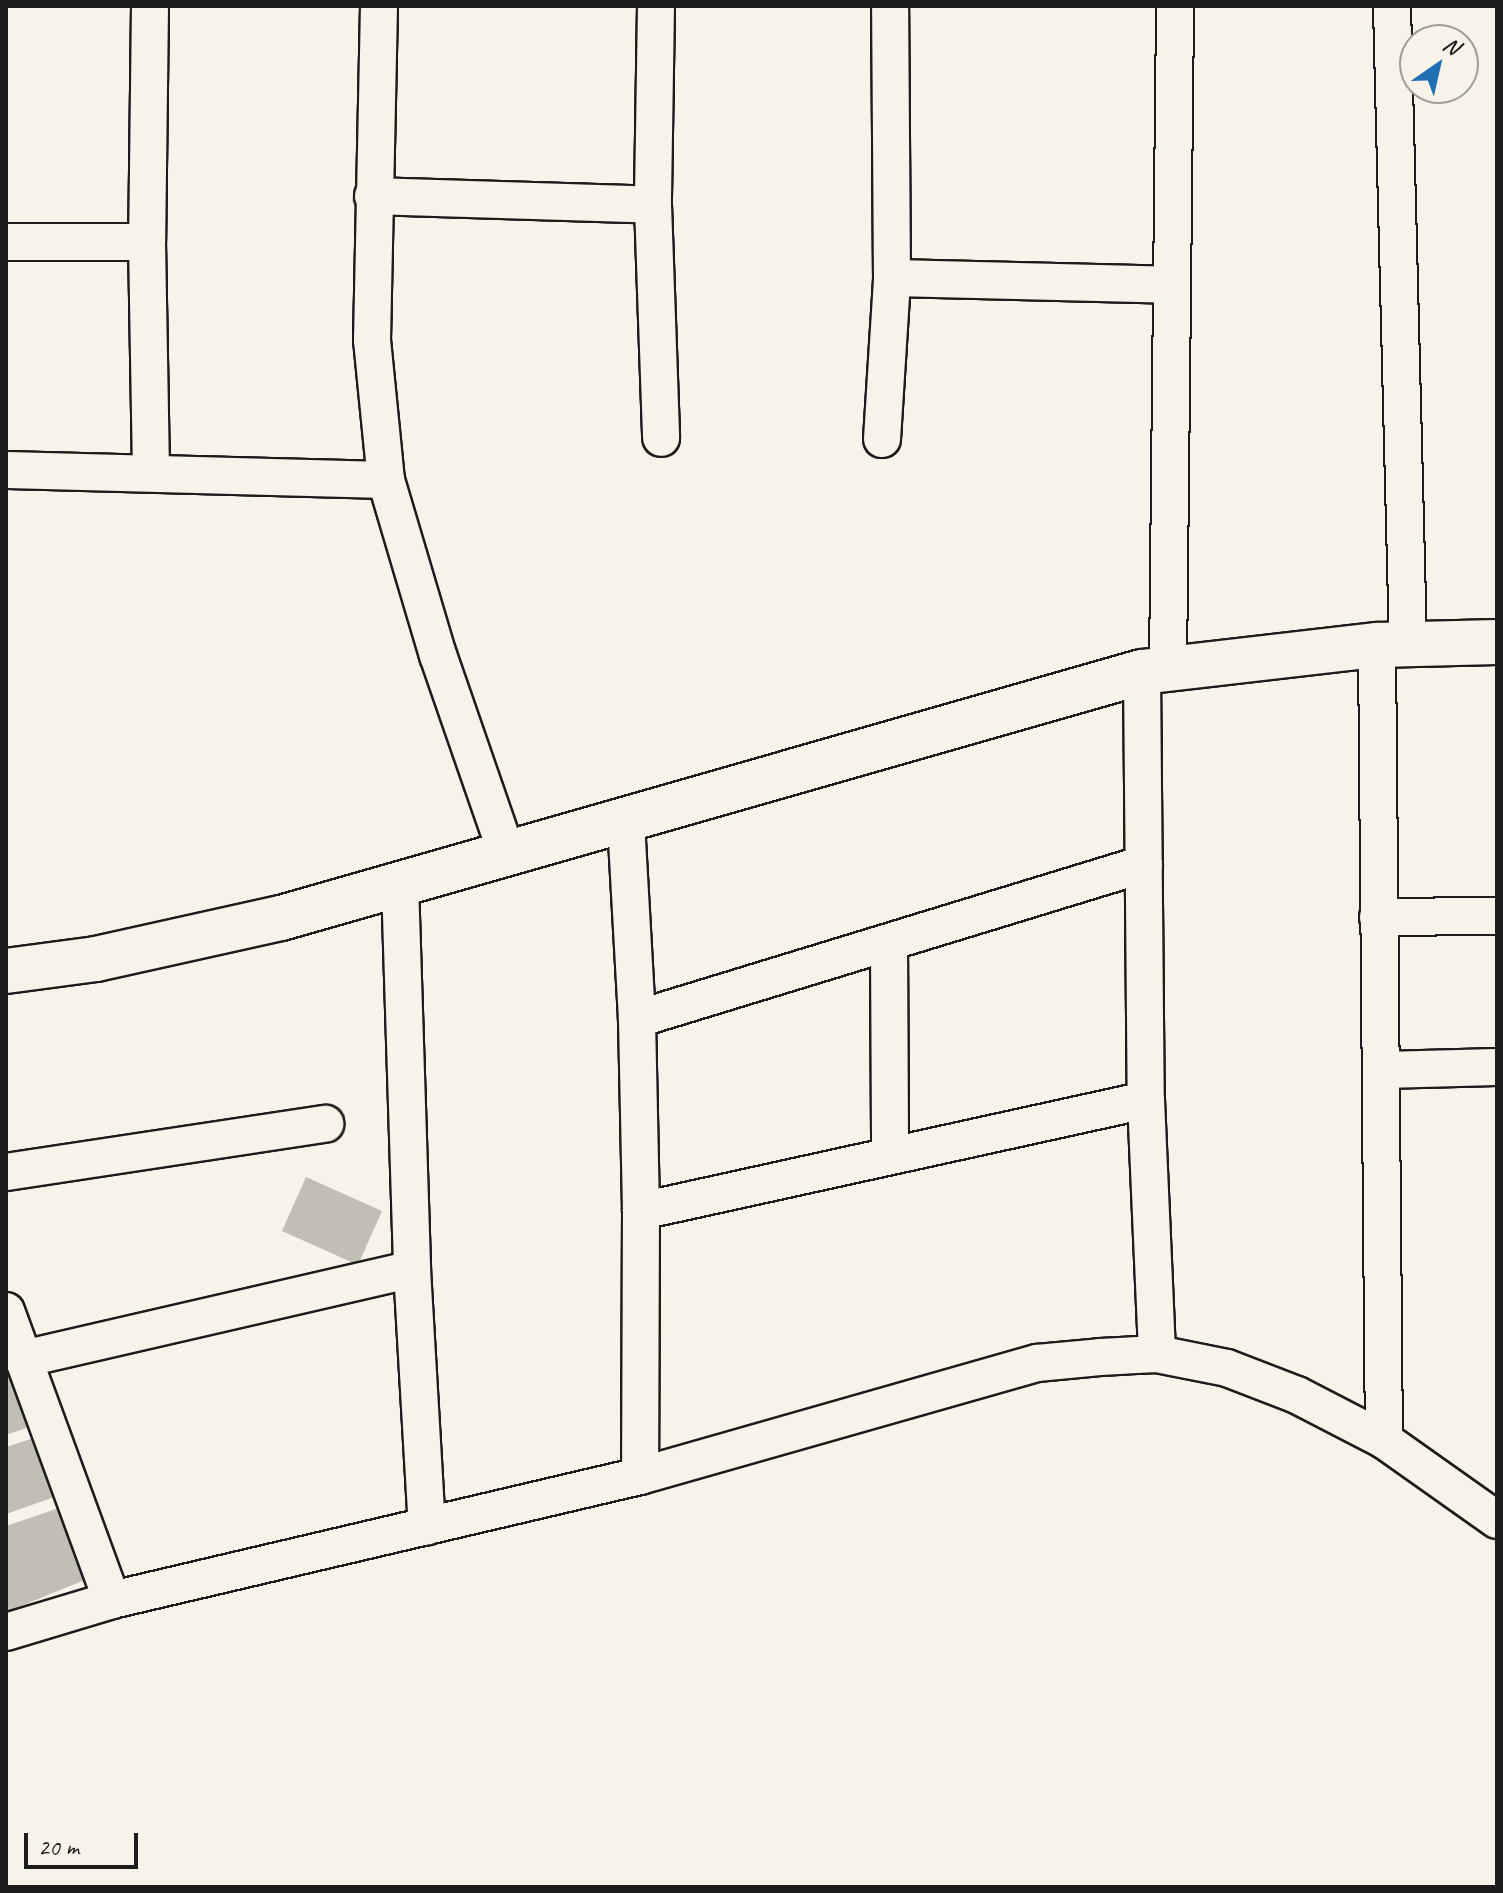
<!DOCTYPE html>
<style>
body{margin:0}
#map{position:relative;width:1503px;height:1893px;overflow:hidden;background:#f7f3e8;font-family:Caveat,sans-serif}
div>[style]{position:absolute}
.building>*{inset:0;background:#c0beb5}
.roads{filter:drop-shadow(2px 0 #1c1c1c) drop-shadow(-2px 0 #1c1c1c) drop-shadow(0 2px #1c1c1c) drop-shadow(0 -2px #1c1c1c)}
.street>*{height:36px;margin:-18px;padding:0 18px;transform-origin:18px;border-radius:18px;background:#f7f3e8}
.secondary>*{height:44px;margin:-22px;padding:0 22px;transform-origin:22px;border-radius:22px;background:#f7f3e8}
span{translate:-50% -50%;white-space:nowrap;text-align:center;line-height:1.15;-webkit-text-stroke:8px #f7f3e8;paint-order:stroke}
.frame{position:absolute;inset:0;border:8px solid #1c1c1c;pointer-events:none}
.north{position:absolute;left:1399px;top:24px;width:80px;height:80px;box-sizing:border-box;background:#f7f3e8;border:2px solid #9f9d96;border-radius:50%;rotate:34deg;font-size:22px;font-weight:700;line-height:32px;text-align:center;color:#1c1c1c}
.north::after{content:'';display:block;margin:auto;width:28px;height:36px;background:#1f6fb2;clip-path:polygon(50% 0,100% 100%,50% 72%,0 100%)}
.scale{position:absolute;left:24px;top:1833px;width:114px;height:36px;box-sizing:border-box;border:4px solid #1c1c1c;border-top:0;padding-left:10px;font-size:24px;line-height:28px;white-space:nowrap;color:#1c1c1c;-webkit-text-stroke:6px #f7f3e8;paint-order:stroke}
</style>
<div id="map">
<div class="building">
<div style="clip-path:polygon(306px 1177px,382px 1211px,358px 1265px,282px 1231px)"></div>
<div style="clip-path:polygon(14px 1375px,35px 1425px,6px 1435px,6px 1377px)"></div>
<div style="clip-path:polygon(40px 1436px,60px 1495px,6px 1514px,6px 1447px)"></div>
<div style="clip-path:polygon(65px 1506px,90px 1578px,6px 1612px,6px 1526px)"></div>
</div>
<div class="roads">
<div class="street">
<div style="left:150px;top:6px;width:236px;rotate:90.7deg"></div>
<div style="left:147px;top:242px;width:231px;rotate:89deg"></div>
<div style="left:379px;top:6px;width:334px;rotate:91.2deg"></div>
<div style="left:372px;top:340px;width:141px;rotate:84.3deg"></div>
<div style="left:386px;top:480px;width:183px;rotate:73.5deg"></div>
<div style="left:438px;top:655px;width:211px;rotate:70.9deg"></div>
<div style="left:656px;top:6px;width:199px;rotate:90.9deg"></div>
<div style="left:653px;top:205px;width:233px;rotate:88deg"></div>
<div style="left:1392px;top:6px;width:637px;rotate:88.56deg"></div>
<div style="left:373px;top:196px;width:280px;rotate:1.8deg"></div>
<div style="left:6px;top:242px;width:141px"></div>
<div style="left:892px;top:278px;width:280px;rotate:1.4deg"></div>
<div style="left:882px;top:439px;width:161px;rotate:-86.4deg"></div>
<div style="left:892px;top:278px;width:272px;rotate:-90.4deg"></div>
<div style="left:6px;top:470px;width:380px;rotate:1.5deg"></div>
<div style="left:1377px;top:645px;width:795px;rotate:89.5deg"></div>
<div style="left:1168px;top:668px;width:662px;rotate:-89.39deg"></div>
<div style="left:1142px;top:672px;width:428px;rotate:89.5deg"></div>
<div style="left:1146px;top:1100px;width:254px;rotate:87.5deg"></div>
<div style="left:626px;top:822px;width:197px;rotate:86.8deg"></div>
<div style="left:637px;top:1019px;width:192px;rotate:88.8deg"></div>
<div style="left:641px;top:1211px;width:265px;rotate:90.2deg"></div>
<div style="left:400px;top:883px;width:386px;rotate:88.2deg"></div>
<div style="left:412px;top:1269px;width:258px;rotate:86.7deg"></div>
<div style="left:1378px;top:917px;width:119px;rotate:-0.5deg"></div>
<div style="left:889px;top:944px;width:212px;rotate:89.7deg"></div>
<div style="left:637px;top:1019px;width:530px;rotate:-17deg"></div>
<div style="left:1383px;top:1070px;width:114px;rotate:-1.5deg"></div>
<div style="left:6px;top:1172px;width:323px;rotate:-8.6deg"></div>
<div style="left:641px;top:1211px;width:517px;rotate:-12.4deg"></div>
<div style="left:6px;top:1311px;width:308px;rotate:69.9deg"></div>
<div style="left:23px;top:1359px;width:399px;rotate:-13deg"></div>
<div style="left:6px;top:1632px;width:111px;rotate:-16.8deg"></div>
<div style="left:112px;top:1600px;width:542px;rotate:-13.22deg"></div>
<div style="left:640px;top:1476px;width:413px;rotate:-15.9deg"></div>
<div style="left:1037px;top:1363px;width:63px;rotate:-5.4deg"></div>
<div style="left:1100px;top:1357px;width:57px;rotate:-3deg"></div>
<div style="left:1157px;top:1354px;width:71px;rotate:11.3deg"></div>
<div style="left:1227px;top:1368px;width:75px;rotate:21.1deg"></div>
<div style="left:1297px;top:1395px;width:98px;rotate:27.3deg"></div>
<div style="left:1384px;top:1440px;width:138px;rotate:35.3deg"></div>
</div>
<div class="secondary">
<div style="left:6px;top:971px;width:91px;rotate:-7.6deg"></div>
<div style="left:96px;top:959px;width:189px;rotate:-12.5deg"></div>
<div style="left:281px;top:918px;width:895px;rotate:-15.95deg"></div>
<div style="left:1142px;top:672px;width:237px;rotate:-6.6deg"></div>
<div style="left:1377px;top:645px;width:120px;rotate:-1.4deg"></div>
</div>
</div>
<div class="frame"></div>
<div class="north">N</div>
<div class="scale">20 m</div>
</div>
